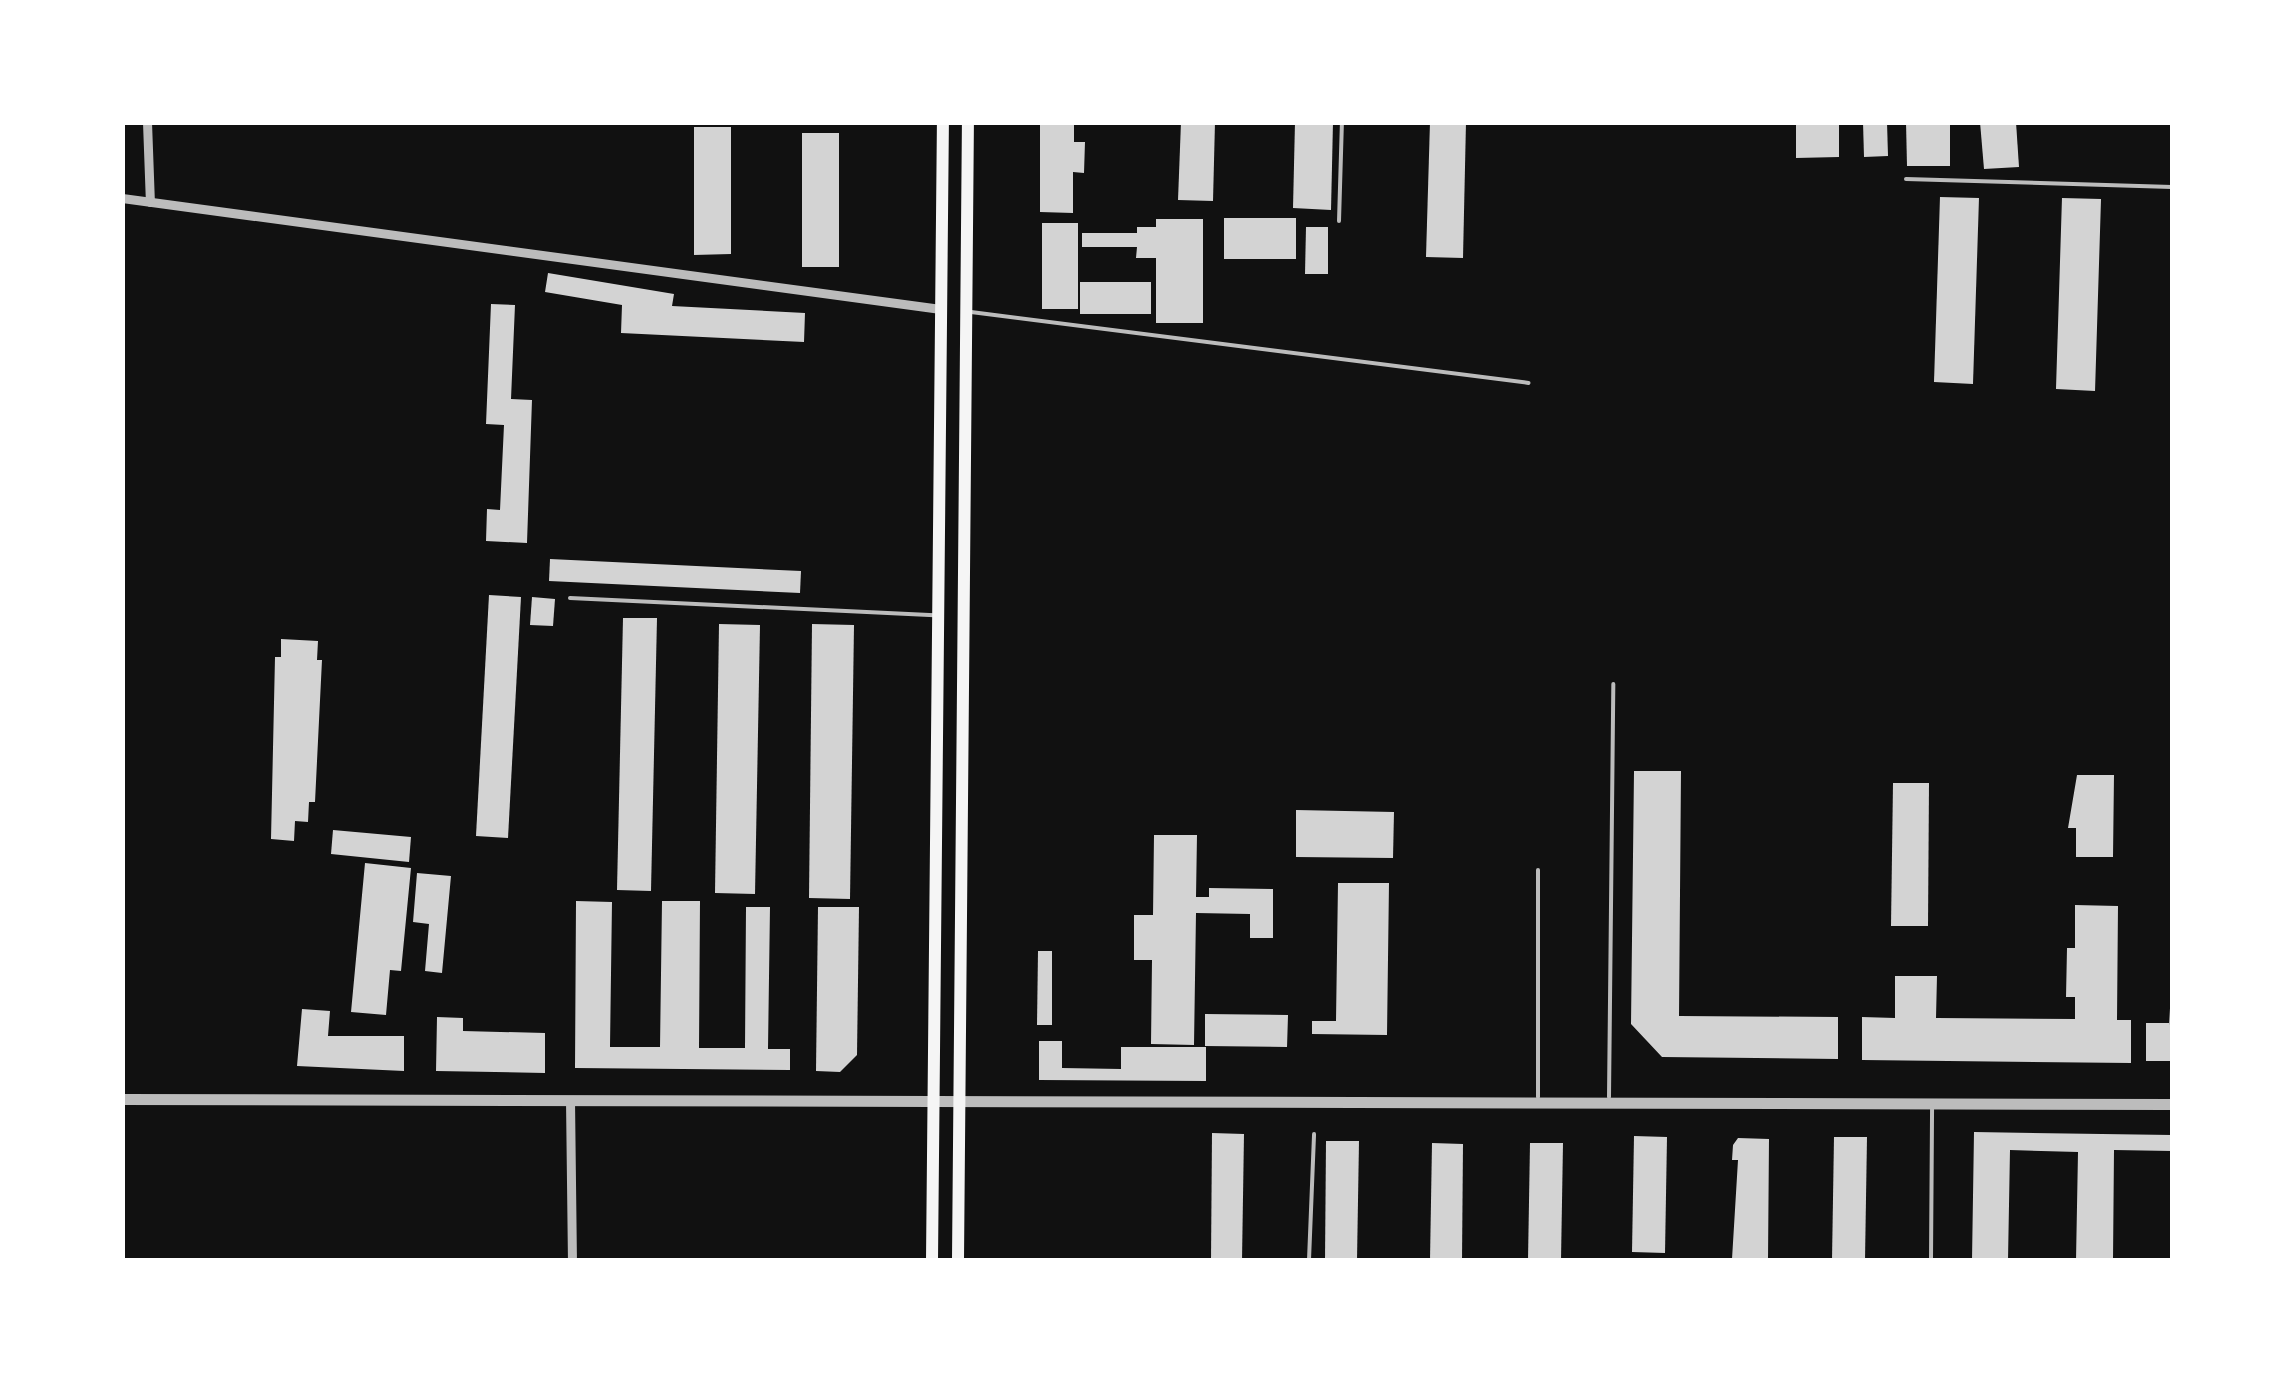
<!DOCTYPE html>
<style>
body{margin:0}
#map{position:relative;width:2295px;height:1383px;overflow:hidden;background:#111;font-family:"DM Sans",sans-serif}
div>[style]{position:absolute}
.building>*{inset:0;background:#d3d3d3}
.service>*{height:4px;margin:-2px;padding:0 2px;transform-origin:2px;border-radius:2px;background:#bcbcbc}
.minor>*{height:9px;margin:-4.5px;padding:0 4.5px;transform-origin:4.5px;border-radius:4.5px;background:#bcbcbc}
.tertiary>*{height:11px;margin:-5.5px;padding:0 5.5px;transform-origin:5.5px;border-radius:5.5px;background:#bcbcbc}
.secondary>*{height:12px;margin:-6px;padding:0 6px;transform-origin:6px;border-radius:6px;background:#f5f5f5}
span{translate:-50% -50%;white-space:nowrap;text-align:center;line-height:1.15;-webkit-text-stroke:9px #fff;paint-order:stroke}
.frame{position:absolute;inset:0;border:125px solid #fff;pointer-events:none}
</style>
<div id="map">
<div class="building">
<div style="clip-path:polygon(1040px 122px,1074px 122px,1074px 142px,1085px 142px,1084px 173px,1073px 172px,1073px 213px,1040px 212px)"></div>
<div style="clip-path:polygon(1181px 122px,1215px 122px,1213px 201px,1178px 200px)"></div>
<div style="clip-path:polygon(1295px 122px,1333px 122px,1331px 210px,1293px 208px)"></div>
<div style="clip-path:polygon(1430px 122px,1466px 122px,1463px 258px,1426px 257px)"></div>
<div style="clip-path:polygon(1796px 122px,1839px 122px,1839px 157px,1796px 158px)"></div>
<div style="clip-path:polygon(1863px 122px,1887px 122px,1888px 156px,1864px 157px)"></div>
<div style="clip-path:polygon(1906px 122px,1950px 122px,1950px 166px,1907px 166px)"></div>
<div style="clip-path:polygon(1980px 122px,2016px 122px,2019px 167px,1984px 169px)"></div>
<div style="clip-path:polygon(694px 127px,731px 127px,731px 254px,694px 255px)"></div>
<div style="clip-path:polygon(802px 133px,839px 133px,839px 267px,802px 267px)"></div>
<div style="clip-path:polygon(1940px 197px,1979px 198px,1973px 384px,1934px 382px)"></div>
<div style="clip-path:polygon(2062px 198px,2101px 199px,2095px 391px,2056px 389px)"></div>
<div style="clip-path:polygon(1224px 218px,1296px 218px,1296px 259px,1224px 259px)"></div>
<div style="clip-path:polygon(1156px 219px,1203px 219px,1203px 323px,1156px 323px,1156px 258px,1136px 258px,1137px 247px,1082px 247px,1082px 233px,1137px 233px,1137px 227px,1156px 227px)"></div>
<div style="clip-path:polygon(1042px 223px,1078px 223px,1078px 309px,1042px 309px)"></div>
<div style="clip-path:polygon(1306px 227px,1328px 227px,1328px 274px,1305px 274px)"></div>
<div style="clip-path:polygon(548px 273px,674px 294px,672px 306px,805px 313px,804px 342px,621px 333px,622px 305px,545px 292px)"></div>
<div style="clip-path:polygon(1080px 282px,1151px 282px,1151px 314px,1080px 314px)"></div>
<div style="clip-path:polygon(491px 304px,515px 305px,511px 399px,532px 400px,527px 543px,486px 541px,487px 509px,500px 510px,504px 425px,486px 424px)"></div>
<div style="clip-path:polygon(550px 559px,801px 571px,800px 593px,549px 581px)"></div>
<div style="clip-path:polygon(489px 595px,521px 597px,508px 838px,476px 836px)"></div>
<div style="clip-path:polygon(532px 597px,555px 599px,553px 626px,530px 625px)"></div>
<div style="clip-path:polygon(623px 618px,657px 618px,651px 891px,617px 890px)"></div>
<div style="clip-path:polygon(719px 624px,760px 625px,755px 894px,715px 893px)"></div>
<div style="clip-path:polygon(812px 624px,854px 625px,850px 899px,809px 898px)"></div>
<div style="clip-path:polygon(281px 639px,318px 641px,317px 660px,322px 660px,315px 802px,309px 802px,308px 822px,295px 821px,294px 841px,271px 839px,275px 657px,281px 657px)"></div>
<div style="clip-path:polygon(1634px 771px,1681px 771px,1679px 1016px,1838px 1017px,1838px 1059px,1662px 1057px,1631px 1024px)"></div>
<div style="clip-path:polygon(2077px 775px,2114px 775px,2113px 857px,2076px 857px,2076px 828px,2068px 828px)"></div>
<div style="clip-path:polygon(1893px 783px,1929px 783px,1928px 926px,1891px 926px)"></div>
<div style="clip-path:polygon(1296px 810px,1394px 812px,1393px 858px,1296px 857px)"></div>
<div style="clip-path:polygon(333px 830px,411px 837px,409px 862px,331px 854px)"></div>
<div style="clip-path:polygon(1154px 835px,1197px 835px,1196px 897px,1209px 897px,1209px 888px,1273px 889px,1273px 938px,1250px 938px,1250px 914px,1196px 913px,1194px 1045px,1151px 1044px,1152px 960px,1134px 960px,1134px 915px,1153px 915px)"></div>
<div style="clip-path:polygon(365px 863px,411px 868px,401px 971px,390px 970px,386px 1015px,351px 1012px)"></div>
<div style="clip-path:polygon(417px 873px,451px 876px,442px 973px,425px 971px,429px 924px,413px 922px)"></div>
<div style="clip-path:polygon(1338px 883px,1389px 883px,1387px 1035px,1312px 1034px,1312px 1021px,1336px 1021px)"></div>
<div style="clip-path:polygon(576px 901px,612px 902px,610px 1047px,660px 1047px,662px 901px,700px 901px,699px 1048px,745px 1048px,746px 907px,770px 907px,768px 1049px,790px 1049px,790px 1070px,575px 1068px)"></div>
<div style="clip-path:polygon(2075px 905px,2118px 906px,2117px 1020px,2131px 1020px,2131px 1063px,1862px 1060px,1862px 1017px,1895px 1018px,1895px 976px,1937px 976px,1936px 1018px,2075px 1019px,2075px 997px,2066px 997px,2067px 948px,2075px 948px)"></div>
<div style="clip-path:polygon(818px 907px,859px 907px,857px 1055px,840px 1072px,816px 1071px)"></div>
<div style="clip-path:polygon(1038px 951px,1052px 951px,1052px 1025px,1037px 1025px)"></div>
<div style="clip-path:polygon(2169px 1008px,2172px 1061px,2146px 1061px,2146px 1023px,2169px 1023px)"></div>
<div style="clip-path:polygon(302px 1009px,330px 1011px,328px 1036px,404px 1036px,404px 1071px,297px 1066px)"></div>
<div style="clip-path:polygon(1205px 1014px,1288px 1015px,1287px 1047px,1205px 1046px)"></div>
<div style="clip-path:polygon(437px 1017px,463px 1018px,463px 1031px,545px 1033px,545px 1073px,436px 1071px)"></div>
<div style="clip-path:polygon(1039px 1041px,1062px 1041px,1062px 1068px,1121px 1069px,1121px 1047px,1206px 1047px,1206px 1081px,1039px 1080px)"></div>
<div style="clip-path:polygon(1974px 1132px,2172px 1135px,2172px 1151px,2114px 1150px,2113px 1260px,2076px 1260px,2078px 1152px,2010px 1150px,2008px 1260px,1972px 1260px)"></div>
<div style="clip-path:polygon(1212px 1133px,1244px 1134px,1242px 1260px,1211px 1260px)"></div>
<div style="clip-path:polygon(1634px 1136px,1667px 1137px,1665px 1253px,1632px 1252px)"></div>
<div style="clip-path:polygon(1834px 1137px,1867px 1137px,1865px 1260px,1832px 1260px)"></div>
<div style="clip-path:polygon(1738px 1138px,1769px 1139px,1768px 1260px,1732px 1259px,1738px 1160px,1732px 1160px,1733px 1145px)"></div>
<div style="clip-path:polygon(1326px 1141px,1359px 1141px,1357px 1260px,1325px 1260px)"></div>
<div style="clip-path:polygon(1432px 1143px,1463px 1144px,1462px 1260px,1430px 1260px)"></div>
<div style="clip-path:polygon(1530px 1143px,1563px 1143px,1561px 1260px,1528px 1260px)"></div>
</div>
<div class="service">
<div style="left:1906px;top:179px;width:266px;rotate:1.7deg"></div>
<div style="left:1339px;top:221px;width:99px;rotate:-88.3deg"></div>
<div style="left:971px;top:312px;width:562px;rotate:7.25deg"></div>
<div style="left:570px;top:598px;width:365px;rotate:2.7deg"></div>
<div style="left:1538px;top:1097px;width:227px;rotate:-90deg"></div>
<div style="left:1609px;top:1097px;width:413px;rotate:-89.4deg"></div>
<div style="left:1309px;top:1260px;width:126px;rotate:-87.7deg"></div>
<div style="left:1931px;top:1260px;width:155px;rotate:-89.6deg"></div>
</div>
<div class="minor">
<div style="left:147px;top:122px;width:80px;rotate:87.9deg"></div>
<div style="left:122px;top:198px;width:826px;rotate:7.72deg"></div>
<div style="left:570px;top:1100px;width:160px;rotate:89.3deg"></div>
</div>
<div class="tertiary">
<div style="left:122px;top:1099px;width:2050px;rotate:0.14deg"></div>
</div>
<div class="secondary">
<div style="left:932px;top:1260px;width:1138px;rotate:-89.45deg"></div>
<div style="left:958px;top:1260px;width:1138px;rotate:-89.5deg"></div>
</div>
<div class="frame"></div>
</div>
